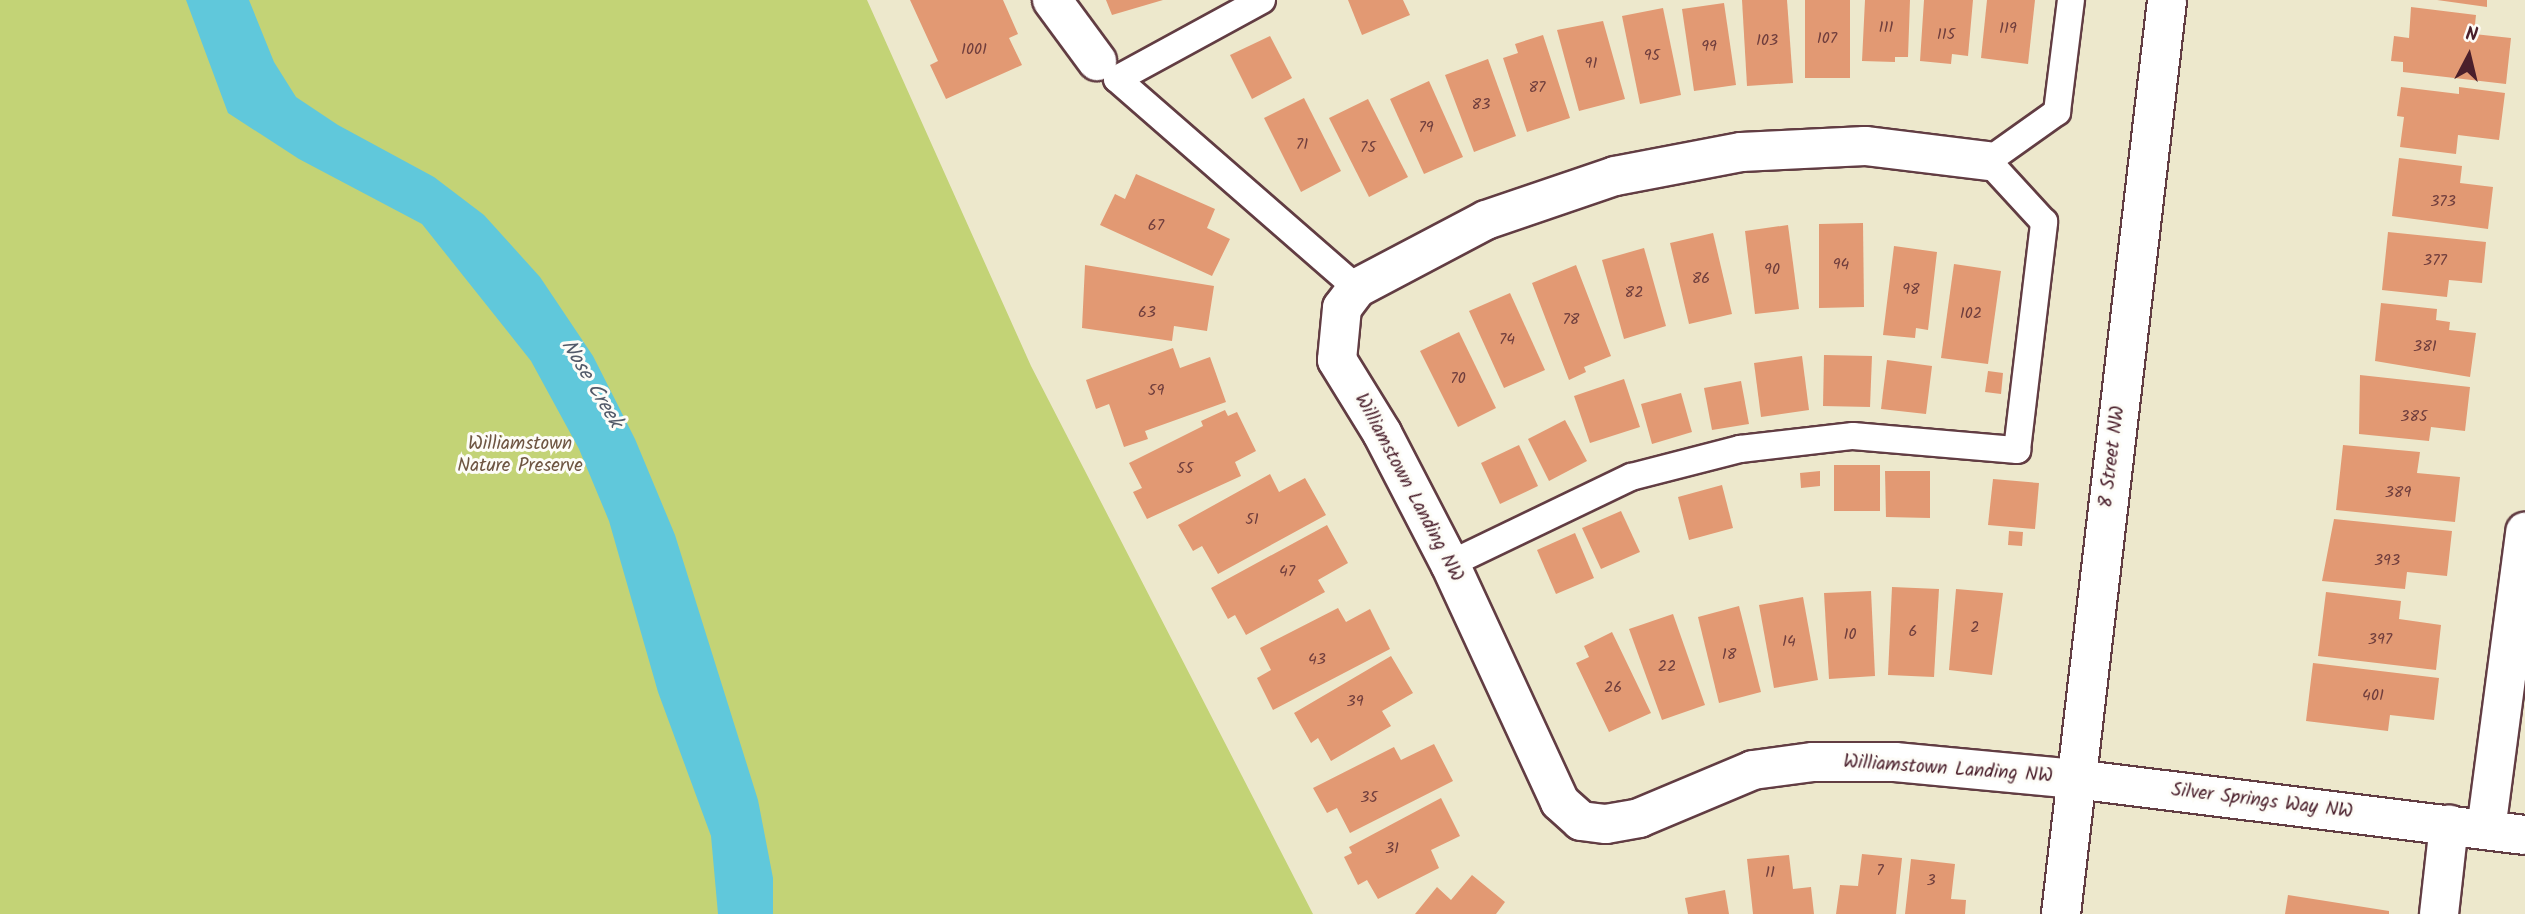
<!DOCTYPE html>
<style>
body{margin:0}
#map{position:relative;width:2525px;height:914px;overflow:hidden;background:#ede8cc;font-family:Kalam,sans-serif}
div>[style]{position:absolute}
.green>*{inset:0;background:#c3d376}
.water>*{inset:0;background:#60c8db}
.building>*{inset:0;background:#e29973}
.roads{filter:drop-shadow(2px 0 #623d43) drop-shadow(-2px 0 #623d43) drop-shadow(0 2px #623d43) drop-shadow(0 -2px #623d43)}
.lane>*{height:26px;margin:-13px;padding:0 13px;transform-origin:13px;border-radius:13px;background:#fff}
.street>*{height:38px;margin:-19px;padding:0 19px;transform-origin:19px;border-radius:19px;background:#fff}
.secondary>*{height:38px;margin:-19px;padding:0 19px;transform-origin:19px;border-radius:19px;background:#fff}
span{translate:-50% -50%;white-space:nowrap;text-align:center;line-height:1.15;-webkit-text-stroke:6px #fdfcf7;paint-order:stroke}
.number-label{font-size:16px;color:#703e3d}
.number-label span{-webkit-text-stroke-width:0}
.park-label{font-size:19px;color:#6e5542}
.street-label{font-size:19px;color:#4a1f2b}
.water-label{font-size:21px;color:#525a69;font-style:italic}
.north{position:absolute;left:2434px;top:21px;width:70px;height:70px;-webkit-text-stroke:5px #fdfcf7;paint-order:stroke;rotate:7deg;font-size:19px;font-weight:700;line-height:28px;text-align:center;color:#4a1f2b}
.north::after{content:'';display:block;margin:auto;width:24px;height:32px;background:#4a1f2b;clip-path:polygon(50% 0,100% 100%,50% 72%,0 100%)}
</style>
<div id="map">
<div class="green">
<div style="clip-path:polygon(0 0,867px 0,1031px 366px,1313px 914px,0 914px)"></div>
</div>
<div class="water">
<div style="clip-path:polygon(186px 0,249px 0,274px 62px,296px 97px,338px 125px,434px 177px,484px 215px,540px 277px,593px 356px,635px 439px,675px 535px,758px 800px,773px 878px,773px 914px,718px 914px,711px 836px,658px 692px,609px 521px,579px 449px,531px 361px,422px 224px,299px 159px,228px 113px)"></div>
</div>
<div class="building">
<div style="clip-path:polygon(910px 0,1003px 0,1018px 34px,1009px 38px,1022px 65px,946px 99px,930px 65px,938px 61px)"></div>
<div style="clip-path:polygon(1106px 0,1163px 0,1112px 15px)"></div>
<div style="clip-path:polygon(1348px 0,1403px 0,1410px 15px,1362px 35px)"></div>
<div style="clip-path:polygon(1742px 0,1787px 0,1793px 83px,1747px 86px)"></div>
<div style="clip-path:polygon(1805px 0,1850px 0,1850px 78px,1805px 78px)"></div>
<div style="clip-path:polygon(1865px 0,1910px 0,1908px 57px,1895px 57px,1895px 62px,1862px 61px)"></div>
<div style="clip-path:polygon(1924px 0,1973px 0,1968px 56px,1952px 54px,1951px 64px,1920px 61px)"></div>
<div style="clip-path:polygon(1987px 0,2035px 0,2028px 64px,1981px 58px)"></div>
<div style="clip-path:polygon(2437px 0,2487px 0,2487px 7px)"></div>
<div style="clip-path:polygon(1724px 3px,1736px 85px,1694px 91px,1682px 9px)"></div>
<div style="clip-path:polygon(2411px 7px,2476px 15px,2474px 34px,2511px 38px,2506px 84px,2403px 72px,2403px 62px,2391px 61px,2394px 36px,2409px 38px)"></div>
<div style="clip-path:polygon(1663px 8px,1681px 95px,1640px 104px,1622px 16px)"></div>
<div style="clip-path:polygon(1603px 21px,1625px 99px,1579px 111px,1557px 30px)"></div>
<div style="clip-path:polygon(1543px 35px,1570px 118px,1527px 132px,1503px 58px,1518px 53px,1515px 44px)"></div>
<div style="clip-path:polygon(1270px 36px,1292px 78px,1252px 99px,1230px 55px)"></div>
<div style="clip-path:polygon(1488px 59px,1516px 136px,1474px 152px,1445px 75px)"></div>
<div style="clip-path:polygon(1429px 81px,1463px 157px,1424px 174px,1390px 99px)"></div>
<div style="clip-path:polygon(2401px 87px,2459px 94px,2459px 87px,2505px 93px,2499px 140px,2458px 135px,2456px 154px,2400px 147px,2404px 117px,2397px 116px)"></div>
<div style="clip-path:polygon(1304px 98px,1341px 171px,1301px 192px,1264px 118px)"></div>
<div style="clip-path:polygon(1368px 99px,1408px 177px,1369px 197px,1329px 118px)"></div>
<div style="clip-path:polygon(2399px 158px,2462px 166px,2460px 183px,2493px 187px,2488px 229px,2392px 216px)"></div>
<div style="clip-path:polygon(1136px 174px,1215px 209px,1207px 228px,1230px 239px,1212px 276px,1100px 225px,1115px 194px,1125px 199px)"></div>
<div style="clip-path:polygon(1863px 223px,1864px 307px,1819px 308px,1819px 224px)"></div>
<div style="clip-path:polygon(1788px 225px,1799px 309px,1755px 314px,1745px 231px)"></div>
<div style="clip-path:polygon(2388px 232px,2486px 242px,2482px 283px,2449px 280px,2447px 297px,2382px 290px)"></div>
<div style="clip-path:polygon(1713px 233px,1732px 314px,1689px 324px,1670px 243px)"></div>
<div style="clip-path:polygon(1894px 246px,1937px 252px,1928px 330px,1916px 328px,1915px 338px,1883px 335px)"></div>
<div style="clip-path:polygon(1644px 248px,1666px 326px,1624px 339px,1602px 260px)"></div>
<div style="clip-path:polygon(1954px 264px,2001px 271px,1988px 364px,1941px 358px)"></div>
<div style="clip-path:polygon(1085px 265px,1214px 286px,1207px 331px,1174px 326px,1172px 341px,1082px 328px)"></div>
<div style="clip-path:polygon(1576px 265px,1611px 356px,1584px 367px,1586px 372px,1569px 380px,1532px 283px)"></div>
<div style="clip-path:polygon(1510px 293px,1545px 370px,1504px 388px,1469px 311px)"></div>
<div style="clip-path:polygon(2381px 303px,2437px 309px,2436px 320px,2450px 322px,2449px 330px,2476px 333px,2470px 377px,2375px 361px)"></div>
<div style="clip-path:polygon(1459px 332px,1496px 408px,1458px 427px,1420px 351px)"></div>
<div style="clip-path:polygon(1173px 348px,1180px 368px,1210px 357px,1226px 402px,1145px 431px,1148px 439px,1124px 447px,1109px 404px,1096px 409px,1086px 380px)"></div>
<div style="clip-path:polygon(1824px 355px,1872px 356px,1870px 407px,1823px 406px)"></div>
<div style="clip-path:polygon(1802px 356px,1809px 410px,1761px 417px,1754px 363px)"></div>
<div style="clip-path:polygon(1887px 360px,1932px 366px,1926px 414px,1881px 409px)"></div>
<div style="clip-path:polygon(1988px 371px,2003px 373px,2001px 394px,1985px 392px)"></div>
<div style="clip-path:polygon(2360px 375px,2470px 387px,2465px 431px,2431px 427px,2429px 441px,2359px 434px)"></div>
<div style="clip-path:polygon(1624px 379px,1640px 427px,1590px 443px,1574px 396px)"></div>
<div style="clip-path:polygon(1741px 381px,1749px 424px,1712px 430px,1704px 388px)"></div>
<div style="clip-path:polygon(1681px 393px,1692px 432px,1652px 444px,1641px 404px)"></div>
<div style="clip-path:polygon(1225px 410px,1228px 416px,1237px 412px,1256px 451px,1235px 462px,1241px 476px,1147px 519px,1133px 492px,1142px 488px,1129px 463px,1203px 426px,1201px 421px)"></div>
<div style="clip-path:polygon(1565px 420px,1587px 461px,1549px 481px,1528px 439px)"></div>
<div style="clip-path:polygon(1519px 445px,1538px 486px,1500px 504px,1481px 463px)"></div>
<div style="clip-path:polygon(2343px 445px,2420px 452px,2417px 473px,2460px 477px,2455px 522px,2336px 510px)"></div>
<div style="clip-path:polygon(1834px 465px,1880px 465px,1880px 511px,1834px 511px)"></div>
<div style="clip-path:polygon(1820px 471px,1820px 486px,1801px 488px,1800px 473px)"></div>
<div style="clip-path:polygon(1885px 471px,1930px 471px,1930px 518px,1886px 517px)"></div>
<div style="clip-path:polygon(1270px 474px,1279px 492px,1305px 478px,1326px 515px,1218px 574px,1202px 546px,1193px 551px,1178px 525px)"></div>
<div style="clip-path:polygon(1993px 479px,2039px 483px,2035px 529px,1988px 525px)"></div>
<div style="clip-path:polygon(1722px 485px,1733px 528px,1689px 540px,1678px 497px)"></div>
<div style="clip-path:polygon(1621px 511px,1640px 552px,1601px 569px,1582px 528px)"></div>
<div style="clip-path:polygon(2334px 519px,2452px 531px,2447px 576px,2407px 572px,2405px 589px,2322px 581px)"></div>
<div style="clip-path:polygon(1327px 525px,1348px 563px,1318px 580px,1325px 592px,1246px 635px,1235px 615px,1228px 619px,1211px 588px)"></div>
<div style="clip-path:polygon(2009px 531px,2023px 532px,2022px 546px,2008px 545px)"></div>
<div style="clip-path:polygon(1575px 533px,1594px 578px,1556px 594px,1537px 550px)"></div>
<div style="clip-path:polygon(1892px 587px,1939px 589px,1934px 677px,1888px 675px)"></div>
<div style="clip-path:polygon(1956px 589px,2003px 593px,1992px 675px,1949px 670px)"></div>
<div style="clip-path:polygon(1871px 591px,1875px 676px,1829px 679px,1824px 593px)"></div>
<div style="clip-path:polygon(2326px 592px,2401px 601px,2399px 619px,2441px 625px,2436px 670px,2318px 656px)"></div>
<div style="clip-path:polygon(1803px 597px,1818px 680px,1774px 688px,1759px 605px)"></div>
<div style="clip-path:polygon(1739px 606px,1761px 692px,1719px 703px,1698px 617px)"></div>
<div style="clip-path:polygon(1338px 608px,1346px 622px,1370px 609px,1390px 649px,1273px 710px,1257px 678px,1271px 670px,1260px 648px)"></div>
<div style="clip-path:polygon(1673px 614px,1705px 705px,1662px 720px,1629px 629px)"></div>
<div style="clip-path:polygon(1612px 632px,1651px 713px,1609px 732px,1576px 663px,1589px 657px,1584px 646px)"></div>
<div style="clip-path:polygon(1391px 656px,1413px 693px,1382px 711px,1391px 726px,1331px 761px,1318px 738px,1311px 743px,1294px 713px)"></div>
<div style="clip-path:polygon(2313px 663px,2439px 678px,2434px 720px,2390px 715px,2388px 731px,2306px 721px)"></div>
<div style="clip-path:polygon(1434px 744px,1453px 781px,1350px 833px,1337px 808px,1327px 813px,1313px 788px,1394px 747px,1401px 760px)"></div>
<div style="clip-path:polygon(1441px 798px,1460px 836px,1431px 850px,1439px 868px,1378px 899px,1367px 880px,1358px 885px,1344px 857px,1352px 853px,1349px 847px)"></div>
<div style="clip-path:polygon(1862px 854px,1902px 858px,1896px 914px,1836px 914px,1840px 885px,1858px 886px)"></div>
<div style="clip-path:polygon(1789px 855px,1793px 889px,1811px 887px,1814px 914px,1753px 914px,1747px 859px)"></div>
<div style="clip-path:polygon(1911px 859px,1955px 864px,1951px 899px,1966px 900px,1965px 914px,1905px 914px)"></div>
<div style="clip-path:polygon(1472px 875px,1505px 902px,1496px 914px,1415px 914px,1437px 887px,1451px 900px)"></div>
<div style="clip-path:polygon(1725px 890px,1729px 914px,1688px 914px,1685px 898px)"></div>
<div style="clip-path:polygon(2288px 895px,2389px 911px,2389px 914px,2285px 914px)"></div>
</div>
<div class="roads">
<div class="lane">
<div style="left:1262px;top:0;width:165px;rotate:151.4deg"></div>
<div style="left:1117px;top:79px;width:318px;rotate:41.1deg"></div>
<div style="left:1450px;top:564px;width:201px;rotate:-25.7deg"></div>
<div style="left:1631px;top:477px;width:113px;rotate:-14.4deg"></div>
<div style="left:1740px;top:449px;width:114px;rotate:-6.6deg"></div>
<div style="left:1853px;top:436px;width:165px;rotate:4.9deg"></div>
<div style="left:2017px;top:450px;width:230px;rotate:-83.2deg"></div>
<div style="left:2044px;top:222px;width:83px;rotate:-132.6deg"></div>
<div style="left:1988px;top:161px;width:85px;rotate:-35.4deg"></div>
<div style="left:2057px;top:112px;width:113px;rotate:-82.9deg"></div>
</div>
<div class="street">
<div style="left:1052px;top:0;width:76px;rotate:53.6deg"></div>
<div style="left:1988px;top:161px;width:124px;rotate:-173deg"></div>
<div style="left:1865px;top:146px;width:124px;rotate:177.2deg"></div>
<div style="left:1741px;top:152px;width:128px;rotate:169.2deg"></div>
<div style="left:1615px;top:176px;width:136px;rotate:161.2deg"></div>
<div style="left:1486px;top:220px;width:146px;rotate:152.2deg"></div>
<div style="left:1357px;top:288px;width:25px;rotate:127deg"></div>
<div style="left:1342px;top:308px;width:52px;rotate:95.5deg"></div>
<div style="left:1337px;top:360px;width:86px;rotate:58.3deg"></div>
<div style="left:1382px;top:433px;width:148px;rotate:62.6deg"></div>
<div style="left:1450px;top:564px;width:262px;rotate:65.2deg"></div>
<div style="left:1560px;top:802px;width:28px;rotate:42deg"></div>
<div style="left:1581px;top:821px;width:25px;rotate:7deg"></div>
<div style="left:1606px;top:824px;width:34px;rotate:-10deg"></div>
<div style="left:1639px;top:818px;width:124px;rotate:-22.8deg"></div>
<div style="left:1753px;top:770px;width:61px;rotate:-7.6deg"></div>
<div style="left:1813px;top:762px;width:82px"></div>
<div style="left:1895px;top:762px;width:181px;rotate:5.4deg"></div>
<div style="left:2075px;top:779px;width:453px;rotate:7.1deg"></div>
<div style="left:2486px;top:830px;width:301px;rotate:-82.5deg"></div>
<div style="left:2439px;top:914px;width:90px;rotate:-83.6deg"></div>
</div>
<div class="secondary">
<div style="left:2061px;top:914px;width:920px;rotate:-83.38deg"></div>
</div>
</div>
<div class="number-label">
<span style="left:1886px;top:28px">111</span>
<span style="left:2008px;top:29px">119</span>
<span style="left:1946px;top:35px">115</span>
<span style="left:1827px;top:39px">107</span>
<span style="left:1767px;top:41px">103</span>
<span style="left:1709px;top:47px">99</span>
<span style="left:974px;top:50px">1001</span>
<span style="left:1652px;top:56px">95</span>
<span style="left:1591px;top:64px">91</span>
<span style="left:1537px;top:88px">87</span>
<span style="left:1481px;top:105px">83</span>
<span style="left:1426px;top:128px">79</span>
<span style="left:1302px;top:145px">71</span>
<span style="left:1368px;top:148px">75</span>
<span style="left:2443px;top:202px">373</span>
<span style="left:1156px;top:226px">67</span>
<span style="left:2435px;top:261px">377</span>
<span style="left:1841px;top:265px">94</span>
<span style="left:1772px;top:270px">90</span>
<span style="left:1701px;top:279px">86</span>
<span style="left:1911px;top:290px">98</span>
<span style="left:1634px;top:293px">82</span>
<span style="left:1147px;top:313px">63</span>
<span style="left:1971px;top:314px">102</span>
<span style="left:1571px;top:320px">78</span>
<span style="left:1507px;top:340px">74</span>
<span style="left:2425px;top:347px">381</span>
<span style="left:1458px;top:379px">70</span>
<span style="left:1156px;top:391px">59</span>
<span style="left:2414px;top:417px">385</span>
<span style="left:1185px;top:469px">55</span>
<span style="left:2398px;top:493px">389</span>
<span style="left:1252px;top:520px">51</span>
<span style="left:2387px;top:561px">393</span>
<span style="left:1287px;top:572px">47</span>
<span style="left:1975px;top:628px">2</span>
<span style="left:1913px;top:632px">6</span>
<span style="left:1850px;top:635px">10</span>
<span style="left:2380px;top:640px">397</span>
<span style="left:1789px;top:642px">14</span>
<span style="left:1729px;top:655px">18</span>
<span style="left:1317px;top:660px">43</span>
<span style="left:1667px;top:667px">22</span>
<span style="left:1613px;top:688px">26</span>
<span style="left:2373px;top:696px">401</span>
<span style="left:1355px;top:702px">39</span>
<span style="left:1369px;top:798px">35</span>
<span style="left:1392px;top:849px">31</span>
<span style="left:1880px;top:871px">7</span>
<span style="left:1770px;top:873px">11</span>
<span style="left:1931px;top:881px">3</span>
</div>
<div class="park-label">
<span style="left:520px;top:456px">Williamstown<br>Nature Preserve</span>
</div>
<div class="street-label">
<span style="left:2113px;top:457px;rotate:-83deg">8 Street NW</span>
<span style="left:1408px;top:488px;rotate:62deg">Williamstown Landing NW</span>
<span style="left:1948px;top:770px;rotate:4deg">Williamstown Landing NW</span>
<span style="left:2262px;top:802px;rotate:7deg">Silver Springs Way NW</span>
</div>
<div class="water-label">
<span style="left:591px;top:384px;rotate:59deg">Nose Creek</span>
</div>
<div class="north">N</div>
</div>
